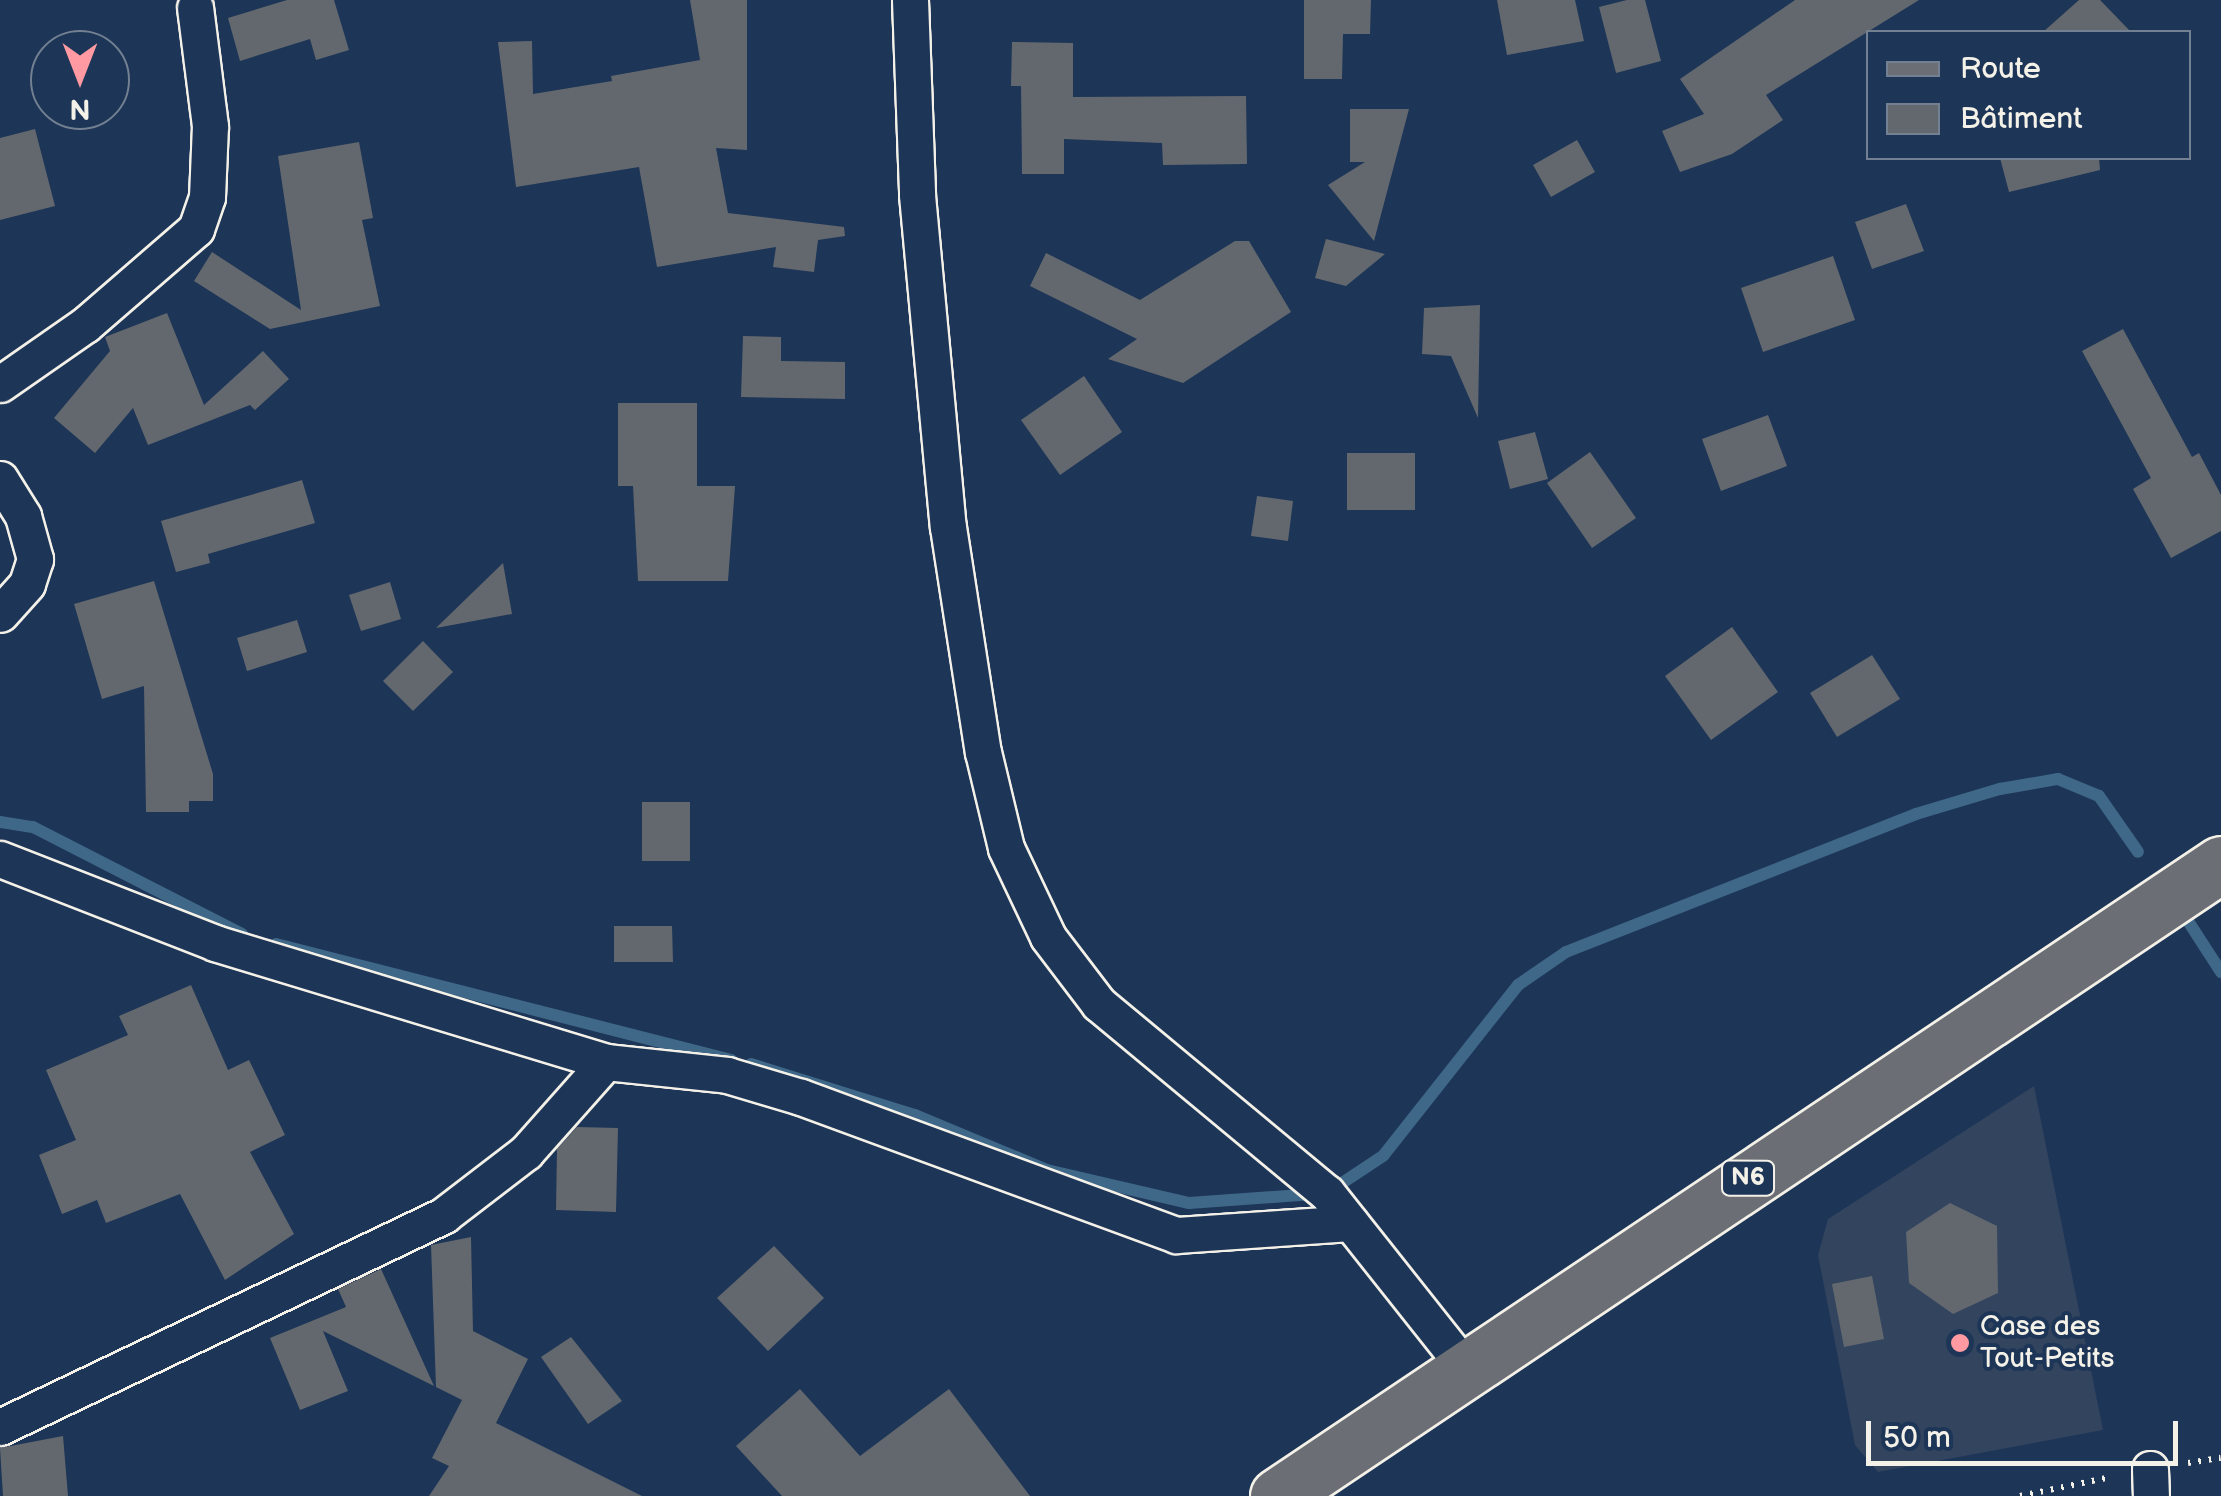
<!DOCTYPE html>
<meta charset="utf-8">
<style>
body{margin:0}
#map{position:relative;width:2221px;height:1496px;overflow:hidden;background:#1d3557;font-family:"Balsamiq Sans",sans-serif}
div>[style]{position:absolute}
.built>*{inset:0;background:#32445e}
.stream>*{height:12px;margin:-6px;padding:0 6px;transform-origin:6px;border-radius:6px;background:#3f6787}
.building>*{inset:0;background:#63686e}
.path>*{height:6px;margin-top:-3px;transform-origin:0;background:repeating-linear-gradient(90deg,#f4f1e8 0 2.5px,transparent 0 10.5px)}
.roads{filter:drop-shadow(2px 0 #f4f1e8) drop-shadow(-2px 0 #f4f1e8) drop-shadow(0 2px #f4f1e8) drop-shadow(0 -2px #f4f1e8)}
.street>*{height:35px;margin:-17.5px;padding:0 17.5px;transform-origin:17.5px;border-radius:17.5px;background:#1d3557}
.primary>*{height:55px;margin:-27.5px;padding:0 27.5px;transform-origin:27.5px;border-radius:27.5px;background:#6b6f75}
.dots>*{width:28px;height:28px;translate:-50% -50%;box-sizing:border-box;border:5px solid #1d3557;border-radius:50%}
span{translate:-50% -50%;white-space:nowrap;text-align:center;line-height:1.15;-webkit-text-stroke:8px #1d3557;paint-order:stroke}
.shield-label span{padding:2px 8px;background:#1d3557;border:2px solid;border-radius:8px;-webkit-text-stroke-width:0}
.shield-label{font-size:25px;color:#f4f1e8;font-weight:700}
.poi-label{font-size:28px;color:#f4f1e8}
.left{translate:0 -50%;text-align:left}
.legend{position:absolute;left:1866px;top:30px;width:325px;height:130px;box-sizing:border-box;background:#1d3557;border:2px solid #738091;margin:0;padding:12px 18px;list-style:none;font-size:30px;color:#f4f1e8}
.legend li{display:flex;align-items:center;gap:20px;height:50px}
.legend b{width:50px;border:2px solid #738091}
.north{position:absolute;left:30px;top:30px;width:100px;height:100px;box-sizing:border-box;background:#1d3557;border:2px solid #738091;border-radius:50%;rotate:180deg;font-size:28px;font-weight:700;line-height:40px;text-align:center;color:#f4f1e8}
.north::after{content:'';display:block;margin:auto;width:35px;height:45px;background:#ff9aa2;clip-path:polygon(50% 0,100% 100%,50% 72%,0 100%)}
.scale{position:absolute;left:1866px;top:1421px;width:312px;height:45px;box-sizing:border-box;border:5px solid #f4f1e8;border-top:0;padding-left:12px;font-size:30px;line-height:35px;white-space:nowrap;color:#f4f1e8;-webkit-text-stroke:8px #1d3557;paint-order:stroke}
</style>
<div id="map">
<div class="built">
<div style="clip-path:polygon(2034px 1086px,2103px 1430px,1878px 1472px,1855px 1445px,1818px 1255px,1828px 1219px)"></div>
</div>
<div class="stream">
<div style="left:0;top:822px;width:33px;rotate:9deg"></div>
<div style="left:33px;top:827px;width:235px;rotate:27.1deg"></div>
<div style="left:2188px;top:921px;width:61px;rotate:57.1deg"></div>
<div style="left:276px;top:944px;width:470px;rotate:14.3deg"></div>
<div style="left:751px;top:1064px;width:172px;rotate:17.3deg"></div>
<div style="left:915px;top:1115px;width:143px;rotate:22.6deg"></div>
<div style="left:1047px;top:1170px;width:146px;rotate:13.1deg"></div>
<div style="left:1189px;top:1203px;width:138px;rotate:-4.1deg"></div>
<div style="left:1327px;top:1193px;width:67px;rotate:-33.5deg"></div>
<div style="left:1383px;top:1156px;width:218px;rotate:-51.7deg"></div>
<div style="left:1518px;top:985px;width:58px;rotate:-34.5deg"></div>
<div style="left:1566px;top:952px;width:376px;rotate:-21.5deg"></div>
<div style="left:1916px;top:814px;width:88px;rotate:-16.6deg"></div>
<div style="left:2000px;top:789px;width:59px;rotate:-9.8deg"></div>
<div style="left:2058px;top:779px;width:44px;rotate:22.5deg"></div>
<div style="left:2099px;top:796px;width:68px;rotate:55.1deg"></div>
</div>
<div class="building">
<div style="clip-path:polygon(287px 0,334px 0,349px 50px,316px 60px,310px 39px,240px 61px,228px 18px)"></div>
<div style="clip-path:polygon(690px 0,747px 0,747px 150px,716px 148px,728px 213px,844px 227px,845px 236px,818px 240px,814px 272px,773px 267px,776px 247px,657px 267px,639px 167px,516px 187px,498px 42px,532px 41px,533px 94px,612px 81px,611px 76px,700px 60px)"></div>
<div style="clip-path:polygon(1304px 0,1371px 0,1370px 34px,1343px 34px,1342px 79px,1304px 79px)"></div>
<div style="clip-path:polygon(1497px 0,1575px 0,1584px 41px,1507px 55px)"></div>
<div style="clip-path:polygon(1627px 0,1645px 0,1661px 61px,1616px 73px,1599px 7px)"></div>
<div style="clip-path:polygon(1795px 0,1919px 0,1766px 95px,1783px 120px,1732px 154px,1680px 172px,1662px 131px,1704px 114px,1680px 79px)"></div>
<div style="clip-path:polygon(2079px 0,2100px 0,2131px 32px,2043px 32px)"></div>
<div style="clip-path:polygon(1012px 42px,1073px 43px,1073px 97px,1246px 96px,1247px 164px,1163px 165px,1162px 143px,1064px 139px,1064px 174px,1022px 174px,1021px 86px,1011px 86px)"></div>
<div style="clip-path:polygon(1350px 109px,1409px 109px,1374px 241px,1328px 185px,1365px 162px,1350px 162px)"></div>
<div style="clip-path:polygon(35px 129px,55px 206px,0 220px,0 138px)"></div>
<div style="clip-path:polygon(1577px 140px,1595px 172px,1551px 197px,1533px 165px)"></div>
<div style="clip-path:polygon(359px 142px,373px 218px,362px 220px,380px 306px,270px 329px,194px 281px,212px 252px,301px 310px,278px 156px)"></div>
<div style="clip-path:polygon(2000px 158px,2099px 158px,2100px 170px,2009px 192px)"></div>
<div style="clip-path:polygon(1906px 204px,1924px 251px,1872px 269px,1855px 222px)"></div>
<div style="clip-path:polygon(1326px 239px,1385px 254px,1346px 286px,1315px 278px)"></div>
<div style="clip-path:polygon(1235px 241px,1249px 241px,1291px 312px,1183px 383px,1108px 359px,1137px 339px,1030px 286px,1046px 253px,1140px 300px)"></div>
<div style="clip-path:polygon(1833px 256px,1855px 320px,1763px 352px,1741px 288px)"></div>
<div style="clip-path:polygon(1480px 305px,1478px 418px,1451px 356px,1422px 354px,1424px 308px)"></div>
<div style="clip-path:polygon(167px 313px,204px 405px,263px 351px,289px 379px,255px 410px,250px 405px,148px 445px,133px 408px,95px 453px,54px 418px,110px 351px,105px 337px)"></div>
<div style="clip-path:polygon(2123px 329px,2192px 457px,2199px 453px,2221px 495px,2221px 531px,2171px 558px,2133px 489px,2151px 478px,2082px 351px)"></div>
<div style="clip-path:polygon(743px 336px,781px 337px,781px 361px,845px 362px,845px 399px,741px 397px)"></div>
<div style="clip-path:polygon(1084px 376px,1122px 432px,1060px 475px,1021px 420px)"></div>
<div style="clip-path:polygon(618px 403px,697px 403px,697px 486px,735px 486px,728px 581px,638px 581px,633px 486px,618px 486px)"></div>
<div style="clip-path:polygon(1768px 415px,1787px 466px,1721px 491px,1702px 439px)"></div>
<div style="clip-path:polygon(1535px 432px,1548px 479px,1510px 489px,1498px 441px)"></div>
<div style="clip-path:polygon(1590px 452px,1636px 518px,1592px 548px,1547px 483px)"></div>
<div style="clip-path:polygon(1347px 453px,1415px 453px,1415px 510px,1347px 510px)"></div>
<div style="clip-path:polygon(302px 480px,315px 523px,208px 554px,210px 563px,176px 572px,161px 521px)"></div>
<div style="clip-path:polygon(1257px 496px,1293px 501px,1288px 541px,1251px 536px)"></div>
<div style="clip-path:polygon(503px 563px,512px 614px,436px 628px)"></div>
<div style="clip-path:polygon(154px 581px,213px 774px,213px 801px,189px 801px,189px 812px,146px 812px,144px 686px,102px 699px,74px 604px)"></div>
<div style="clip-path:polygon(390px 582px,401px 619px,361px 631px,349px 595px)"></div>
<div style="clip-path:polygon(297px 620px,307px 652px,247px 671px,237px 638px)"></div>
<div style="clip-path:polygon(1732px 627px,1778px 692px,1711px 740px,1665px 676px)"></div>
<div style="clip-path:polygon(423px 641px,453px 672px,413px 711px,383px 681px)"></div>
<div style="clip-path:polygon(1872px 655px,1900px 699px,1837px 737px,1810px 693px)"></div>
<div style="clip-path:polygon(642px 802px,690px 802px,690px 861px,642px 861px)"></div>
<div style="clip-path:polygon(614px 926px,672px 926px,673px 962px,614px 962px)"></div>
<div style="clip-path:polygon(191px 985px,228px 1070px,249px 1060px,285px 1135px,250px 1152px,294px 1234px,225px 1280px,180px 1194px,106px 1223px,97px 1200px,62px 1214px,39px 1155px,76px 1140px,46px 1070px,128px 1035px,119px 1016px)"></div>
<div style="clip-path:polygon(577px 1127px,618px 1128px,616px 1212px,556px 1210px,557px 1149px)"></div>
<div style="clip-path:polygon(1950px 1203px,1997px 1226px,1998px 1293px,1953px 1314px,1909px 1283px,1906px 1232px)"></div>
<div style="clip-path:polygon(471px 1237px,473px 1331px,528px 1359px,496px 1423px,642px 1496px,429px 1496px,449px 1466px,432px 1458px,462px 1400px,436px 1387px,431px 1245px)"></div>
<div style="clip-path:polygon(774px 1246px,824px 1298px,768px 1351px,717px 1298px)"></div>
<div style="clip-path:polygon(381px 1269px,434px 1386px,323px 1331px,348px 1391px,300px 1410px,270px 1338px,346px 1307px,338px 1289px)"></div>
<div style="clip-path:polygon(1872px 1276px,1884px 1339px,1844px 1347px,1832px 1284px)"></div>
<div style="clip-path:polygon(571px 1337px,622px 1401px,588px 1424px,541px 1357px)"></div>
<div style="clip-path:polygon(800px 1389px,860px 1456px,949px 1389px,1030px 1496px,782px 1496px,736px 1446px)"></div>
<div style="clip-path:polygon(63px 1436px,68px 1496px,3px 1496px,0 1448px)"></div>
</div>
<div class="path">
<div style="left:2188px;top:1463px;width:33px;rotate:-9deg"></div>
<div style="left:2020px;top:1496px;width:93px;rotate:-11.8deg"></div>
</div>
<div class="roads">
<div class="street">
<div style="left:910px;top:0;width:195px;rotate:87.9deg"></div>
<div style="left:917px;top:195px;width:333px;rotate:84.7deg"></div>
<div style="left:948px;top:527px;width:228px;rotate:81.2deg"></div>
<div style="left:983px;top:752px;width:99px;rotate:76.5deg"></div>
<div style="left:1006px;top:848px;width:98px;rotate:64.7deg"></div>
<div style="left:1048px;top:937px;width:84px;rotate:52.7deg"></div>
<div style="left:1099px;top:1004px;width:296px;rotate:39.7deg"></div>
<div style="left:1327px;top:1193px;width:227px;rotate:51.6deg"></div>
<div style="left:0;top:384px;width:103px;rotate:-34.8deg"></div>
<div style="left:85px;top:325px;width:147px;rotate:-40.9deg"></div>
<div style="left:196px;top:229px;width:34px;rotate:-71deg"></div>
<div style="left:207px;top:197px;width:71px;rotate:-87.6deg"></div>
<div style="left:210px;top:126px;width:119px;rotate:-97.2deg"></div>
<div style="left:0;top:479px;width:44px;rotate:58.1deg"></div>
<div style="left:23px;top:516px;width:45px;rotate:74.4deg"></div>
<div style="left:35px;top:559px;width:26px;rotate:108deg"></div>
<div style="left:27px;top:584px;width:40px;rotate:132deg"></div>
<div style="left:0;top:859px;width:231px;rotate:21.3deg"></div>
<div style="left:215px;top:943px;width:409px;rotate:16.9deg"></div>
<div style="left:606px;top:1062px;width:122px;rotate:6.1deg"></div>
<div style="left:727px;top:1075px;width:77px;rotate:16.6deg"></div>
<div style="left:801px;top:1097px;width:400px;rotate:20.2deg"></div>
<div style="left:1176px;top:1235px;width:175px;rotate:-3.9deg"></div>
<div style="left:0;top:1427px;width:492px;rotate:-25.5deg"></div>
<div style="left:444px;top:1215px;width:103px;rotate:-37.5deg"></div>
<div style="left:526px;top:1152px;width:120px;rotate:-48.4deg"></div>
<div style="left:2150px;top:1469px;width:27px;rotate:88deg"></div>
</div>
<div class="primary">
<div style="left:1278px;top:1496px;width:1135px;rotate:-33.83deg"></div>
</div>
</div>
<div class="dots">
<div style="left:1960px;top:1343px;background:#ff9aa2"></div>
</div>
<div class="shield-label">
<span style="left:1748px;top:1178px">N6</span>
</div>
<div class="poi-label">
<span class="left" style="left:1980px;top:1343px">Case des<br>Tout-Petits</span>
</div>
<ul class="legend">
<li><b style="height:12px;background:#6b6f75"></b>Route</li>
<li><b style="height:28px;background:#63686e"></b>Bâtiment</li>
</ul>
<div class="north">N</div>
<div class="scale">50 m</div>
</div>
